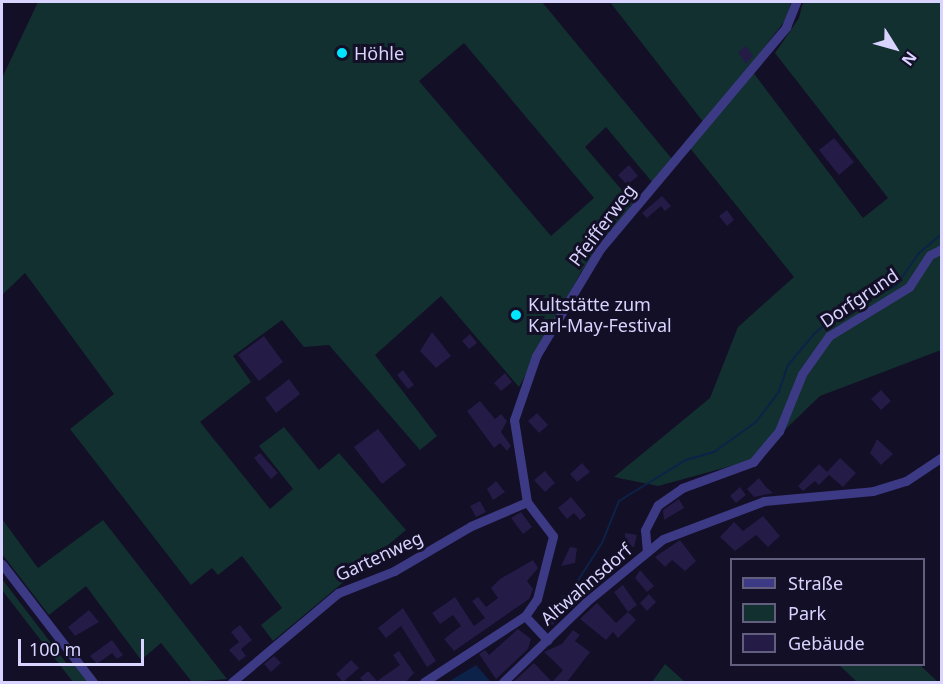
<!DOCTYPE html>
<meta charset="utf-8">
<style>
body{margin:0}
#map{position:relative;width:943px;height:684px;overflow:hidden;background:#130f26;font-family:"Noto Sans",sans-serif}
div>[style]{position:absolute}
.green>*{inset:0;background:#12302f}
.water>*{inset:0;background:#0c2248}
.stream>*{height:2px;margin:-1px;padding:0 1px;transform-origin:1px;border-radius:1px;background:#0c2248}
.building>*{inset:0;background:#241b47}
.minor>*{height:9px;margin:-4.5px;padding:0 4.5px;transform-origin:4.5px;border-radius:4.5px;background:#3d3a85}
.dots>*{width:16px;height:16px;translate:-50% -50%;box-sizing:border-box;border:3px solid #130f26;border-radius:50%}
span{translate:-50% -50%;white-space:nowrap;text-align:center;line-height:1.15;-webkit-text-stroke:6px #130f26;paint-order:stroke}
.poi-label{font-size:18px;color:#d9d4ff}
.left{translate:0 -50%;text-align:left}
.street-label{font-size:18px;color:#d9d4ff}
.frame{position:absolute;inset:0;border:3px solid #d9d4ff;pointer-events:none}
.legend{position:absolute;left:730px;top:558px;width:195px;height:108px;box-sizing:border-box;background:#130f26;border:2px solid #625e7d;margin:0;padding:8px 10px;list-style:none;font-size:18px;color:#d9d4ff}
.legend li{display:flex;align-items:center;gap:12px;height:30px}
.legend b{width:30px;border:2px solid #625e7d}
.north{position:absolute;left:865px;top:18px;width:60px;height:60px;-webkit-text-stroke:4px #130f26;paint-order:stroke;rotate:127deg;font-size:16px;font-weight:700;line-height:24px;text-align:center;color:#d9d4ff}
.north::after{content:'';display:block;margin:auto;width:21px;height:27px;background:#d9d4ff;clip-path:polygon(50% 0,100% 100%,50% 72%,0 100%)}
.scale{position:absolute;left:18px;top:639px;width:126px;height:27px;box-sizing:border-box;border:3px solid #d9d4ff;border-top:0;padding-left:8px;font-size:18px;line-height:21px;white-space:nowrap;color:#d9d4ff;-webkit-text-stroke:4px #130f26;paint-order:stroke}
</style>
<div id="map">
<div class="green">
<div style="clip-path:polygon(evenodd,38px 2px,542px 2px,672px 159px,652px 182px,606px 127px,585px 147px,633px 203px,581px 272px,519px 387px,441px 296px,375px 355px,437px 436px,420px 450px,329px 345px,304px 347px,282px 320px,233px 356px,251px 382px,200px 422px,270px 509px,293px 489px,259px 446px,284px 427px,319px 470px,339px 453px,406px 530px,273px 641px,261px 625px,282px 608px,242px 556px,218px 575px,212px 568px,191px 585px,70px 429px,114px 394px,25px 273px,2px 295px,2px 78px,38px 2px,464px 43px,594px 198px,551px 236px,419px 81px,464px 43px)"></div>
<div style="clip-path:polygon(610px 2px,791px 2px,787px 18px,749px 67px,863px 218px,888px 198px,775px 53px,799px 18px,803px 2px,941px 2px,941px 350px,820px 396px,753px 460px,658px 486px,614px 477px,710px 398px,738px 327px,794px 277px,690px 148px,704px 123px)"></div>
<div style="clip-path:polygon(2px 519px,38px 568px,103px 520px,227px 679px,192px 682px,161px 643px,141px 660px,86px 586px,49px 615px,2px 554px)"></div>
<div style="clip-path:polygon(2px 579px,67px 664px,74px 663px,89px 682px,73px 682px,2px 590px)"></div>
<div style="clip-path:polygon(665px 664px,685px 682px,652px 682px)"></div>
<div style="clip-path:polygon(839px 665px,920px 665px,938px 682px,857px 682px)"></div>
</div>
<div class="water">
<div style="clip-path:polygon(476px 665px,491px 682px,448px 682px)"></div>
</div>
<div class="stream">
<div style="left:562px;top:597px;width:9px;rotate:-27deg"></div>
<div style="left:570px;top:593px;width:59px;rotate:-57.4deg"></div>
<div style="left:602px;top:543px;width:45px;rotate:-68deg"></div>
<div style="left:619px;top:501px;width:79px;rotate:-31.5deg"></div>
<div style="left:686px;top:460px;width:29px;rotate:-16deg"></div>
<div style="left:714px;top:452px;width:52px;rotate:-35.5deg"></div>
<div style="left:756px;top:422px;width:39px;rotate:-53deg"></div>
<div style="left:779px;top:391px;width:28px;rotate:-71deg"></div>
<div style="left:788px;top:365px;width:40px;rotate:-50deg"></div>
<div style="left:814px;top:334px;width:38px;rotate:-41deg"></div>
<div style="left:843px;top:309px;width:58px;rotate:-23.5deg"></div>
<div style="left:896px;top:286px;width:40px;rotate:-55.1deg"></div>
<div style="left:919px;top:253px;width:30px;rotate:-40deg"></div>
</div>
<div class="building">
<div style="clip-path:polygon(746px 46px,753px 56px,746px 64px,738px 52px)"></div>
<div style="clip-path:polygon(834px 138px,854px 162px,839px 175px,819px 150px)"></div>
<div style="clip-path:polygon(629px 165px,638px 176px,627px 185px,618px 175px)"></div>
<div style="clip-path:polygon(662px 196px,671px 206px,665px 211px,661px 206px,647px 218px,642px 213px)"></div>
<div style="clip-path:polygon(727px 210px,734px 220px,727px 226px,719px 216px)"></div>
<div style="clip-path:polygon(432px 332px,451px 356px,436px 368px,420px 351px)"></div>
<div style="clip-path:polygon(470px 334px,477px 343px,469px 349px,462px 341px)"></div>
<div style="clip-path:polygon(264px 336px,283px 362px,259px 381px,238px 355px)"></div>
<div style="clip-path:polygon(403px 370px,414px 385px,408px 389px,397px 375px)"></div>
<div style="clip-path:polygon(505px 373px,512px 382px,501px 391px,494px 383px)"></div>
<div style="clip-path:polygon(289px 379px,300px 394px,276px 413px,265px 398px)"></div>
<div style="clip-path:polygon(881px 390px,891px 401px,881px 410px,871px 399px)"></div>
<div style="clip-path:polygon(480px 401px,495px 419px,501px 414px,507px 421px,501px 432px,511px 446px,507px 451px,500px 443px,494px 448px,467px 411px)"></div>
<div style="clip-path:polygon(537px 413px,548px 425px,539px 433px,528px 421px)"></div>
<div style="clip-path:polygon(378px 429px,406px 465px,382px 484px,354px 447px)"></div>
<div style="clip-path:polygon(877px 439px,893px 454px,881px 465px,870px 453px)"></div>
<div style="clip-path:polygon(260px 453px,278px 473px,271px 479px,254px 458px)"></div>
<div style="clip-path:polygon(840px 458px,856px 473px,843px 487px,829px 475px,819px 485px,815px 481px,803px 491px,798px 486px,819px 464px,827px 472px)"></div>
<div style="clip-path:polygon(582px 463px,590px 472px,577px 482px,570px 474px)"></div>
<div style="clip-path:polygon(545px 471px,555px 483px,545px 492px,534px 480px)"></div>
<div style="clip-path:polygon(759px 478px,766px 487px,773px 493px,754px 497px,747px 489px)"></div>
<div style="clip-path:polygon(496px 481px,505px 492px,493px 500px,487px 489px)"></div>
<div style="clip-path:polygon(740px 487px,746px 495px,736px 503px,730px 496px)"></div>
<div style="clip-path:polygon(571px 497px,586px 515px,580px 520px,574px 513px,567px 519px,558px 508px)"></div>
<div style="clip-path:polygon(679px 499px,684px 508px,664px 520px,663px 510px)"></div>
<div style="clip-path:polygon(480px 501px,486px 512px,476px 517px,470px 506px)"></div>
<div style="clip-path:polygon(521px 512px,532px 527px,523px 534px,511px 518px)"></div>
<div style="clip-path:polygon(763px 516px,780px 536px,768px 547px,756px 535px,735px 551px,720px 537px,734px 522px,743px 531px)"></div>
<div style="clip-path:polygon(625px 533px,637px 535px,634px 547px,625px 545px)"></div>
<div style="clip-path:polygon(680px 540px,696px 561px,685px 571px,672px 560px,665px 567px,655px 557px)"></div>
<div style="clip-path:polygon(570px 547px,577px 548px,575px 563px,561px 566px)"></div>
<div style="clip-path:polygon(533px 560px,538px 568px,527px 581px,533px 589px,529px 599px,454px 651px,444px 639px,461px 626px,453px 615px,440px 624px,432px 613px,455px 597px,474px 626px,485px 618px,472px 601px,478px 597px,486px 607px,498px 598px,491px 588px,500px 579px)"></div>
<div style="clip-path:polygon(640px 570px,654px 586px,647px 592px,635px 578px)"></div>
<div style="clip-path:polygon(623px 585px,637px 605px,628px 612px,614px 592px)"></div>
<div style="clip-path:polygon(649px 594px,656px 602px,647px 611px,640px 603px)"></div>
<div style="clip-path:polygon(597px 603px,616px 623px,628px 612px,636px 620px,618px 638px,613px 632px,606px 640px,580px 619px)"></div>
<div style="clip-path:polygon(403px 608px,436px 661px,427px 667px,401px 626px,386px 638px,378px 628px)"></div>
<div style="clip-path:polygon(89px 610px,99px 622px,75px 636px,68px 627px)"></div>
<div style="clip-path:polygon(556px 611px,561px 617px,549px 628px,545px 622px)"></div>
<div style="clip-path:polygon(240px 625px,252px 640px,241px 649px,246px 656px,239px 661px,229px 650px,239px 642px,231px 632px)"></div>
<div style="clip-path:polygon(518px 629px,531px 639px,528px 649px,496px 679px,479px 654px,485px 650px,489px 655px)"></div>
<div style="clip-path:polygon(573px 630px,580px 635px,575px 641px,590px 652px,567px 682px,513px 682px,534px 663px,552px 682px,563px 670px,544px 652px,562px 644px)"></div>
<div style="clip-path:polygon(112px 640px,123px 655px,117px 659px,112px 653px,97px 664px,90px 656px)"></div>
<div style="clip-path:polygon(399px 651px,414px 673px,406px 682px,364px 682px,360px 678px,368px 671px,377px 681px,400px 665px,393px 655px)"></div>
<div style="clip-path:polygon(274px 656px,281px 663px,271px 672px,264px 664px)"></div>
<div style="clip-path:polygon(351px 660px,359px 668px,343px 682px,336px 674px)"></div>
</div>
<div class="minor">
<div style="left:527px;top:502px;width:83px;rotate:-99deg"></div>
<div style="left:514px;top:420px;width:68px;rotate:-71deg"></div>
<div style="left:536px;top:356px;width:125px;rotate:-59.1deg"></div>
<div style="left:600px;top:249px;width:290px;rotate:-50deg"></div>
<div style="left:786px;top:27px;width:27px;rotate:-68deg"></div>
<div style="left:647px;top:552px;width:22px;rotate:-95deg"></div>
<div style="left:645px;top:530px;width:28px;rotate:-63deg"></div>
<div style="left:658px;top:505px;width:29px;rotate:-35deg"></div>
<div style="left:682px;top:488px;width:76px;rotate:-20.1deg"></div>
<div style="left:753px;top:462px;width:40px;rotate:-50deg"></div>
<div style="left:779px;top:431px;width:61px;rotate:-68deg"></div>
<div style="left:802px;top:374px;width:47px;rotate:-54.6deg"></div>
<div style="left:829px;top:336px;width:94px;rotate:-31.5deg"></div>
<div style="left:909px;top:287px;width:38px;rotate:-57deg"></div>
<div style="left:930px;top:255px;width:13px;rotate:-27deg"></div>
<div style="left:2px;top:564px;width:149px;rotate:52.4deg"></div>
<div style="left:525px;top:616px;width:33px;rotate:47deg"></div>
<div style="left:232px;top:682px;width:138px;rotate:-40deg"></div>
<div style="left:338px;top:593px;width:60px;rotate:-21.4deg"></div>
<div style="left:394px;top:571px;width:89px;rotate:-30.3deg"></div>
<div style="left:471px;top:526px;width:61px;rotate:-23.2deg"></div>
<div style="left:424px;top:682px;width:121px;rotate:-33.2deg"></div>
<div style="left:525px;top:616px;width:21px;rotate:-55deg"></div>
<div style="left:537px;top:599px;width:65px;rotate:-75.7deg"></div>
<div style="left:553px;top:536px;width:43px;rotate:-127.4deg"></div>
<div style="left:503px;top:682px;width:115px;rotate:-43.9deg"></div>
<div style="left:586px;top:602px;width:99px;rotate:-39.3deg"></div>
<div style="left:663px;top:539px;width:108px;rotate:-20.6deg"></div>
<div style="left:764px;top:501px;width:109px;rotate:-5.2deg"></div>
<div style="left:873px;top:491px;width:34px;rotate:-17deg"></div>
<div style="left:906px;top:481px;width:43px;rotate:-33.7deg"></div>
</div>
<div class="dots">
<div style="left:342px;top:53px;background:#00e5ff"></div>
<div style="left:516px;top:315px;background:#00e5ff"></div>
</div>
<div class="poi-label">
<span class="left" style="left:354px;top:53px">Höhle</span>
<span class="left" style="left:528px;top:315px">Kultstätte zum<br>Karl-May-Festival</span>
</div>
<div class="street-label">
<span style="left:602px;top:225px;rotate:-53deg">Pfeifferweg</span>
<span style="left:859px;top:298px;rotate:-34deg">Dorfgrund</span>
<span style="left:379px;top:556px;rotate:-25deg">Gartenweg</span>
<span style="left:586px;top:584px;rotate:-41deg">Altwahnsdorf</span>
</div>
<div class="frame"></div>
<ul class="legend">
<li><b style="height:8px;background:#3d3a85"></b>Straße</li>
<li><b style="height:16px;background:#12302f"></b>Park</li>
<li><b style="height:16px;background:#241b47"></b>Gebäude</li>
</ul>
<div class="north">N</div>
<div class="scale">100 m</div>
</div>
